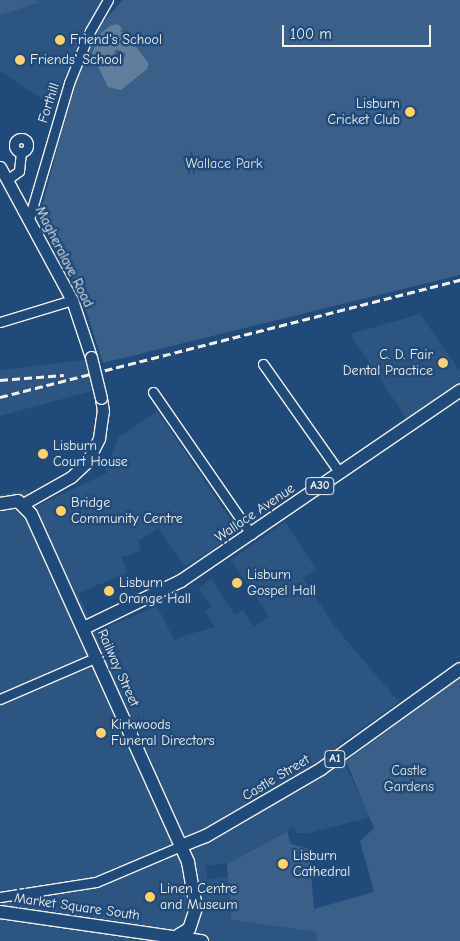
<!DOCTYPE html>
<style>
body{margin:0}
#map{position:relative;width:460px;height:941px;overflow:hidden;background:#1f4a7a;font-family:"Comic Neue",sans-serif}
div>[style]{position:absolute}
.built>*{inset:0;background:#2d5581}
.green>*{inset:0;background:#3a5f88}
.water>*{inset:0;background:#627e9d}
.roads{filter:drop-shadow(1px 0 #f4f1e8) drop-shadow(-1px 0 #f4f1e8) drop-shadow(0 1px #f4f1e8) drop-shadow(0 -1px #f4f1e8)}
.street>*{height:9px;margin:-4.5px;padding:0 4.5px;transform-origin:4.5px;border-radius:4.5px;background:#1f4a7a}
.street>.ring{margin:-4.5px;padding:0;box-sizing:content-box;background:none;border:9px solid #1f4a7a;border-radius:50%}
.secondary>*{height:11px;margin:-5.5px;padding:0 5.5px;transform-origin:5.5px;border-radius:5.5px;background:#1f4a7a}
.primary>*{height:12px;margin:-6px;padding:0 6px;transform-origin:6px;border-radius:6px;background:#1f4a7a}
.rail>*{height:3px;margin-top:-1.5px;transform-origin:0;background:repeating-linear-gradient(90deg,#f4f1e8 0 8px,transparent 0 12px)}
.bridges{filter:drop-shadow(1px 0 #f4f1e8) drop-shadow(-1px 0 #f4f1e8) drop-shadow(0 1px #f4f1e8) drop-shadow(0 -1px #f4f1e8)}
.secondary-bridge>*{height:11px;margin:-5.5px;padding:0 5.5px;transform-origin:5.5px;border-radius:5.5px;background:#1f4a7a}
.dots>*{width:14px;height:14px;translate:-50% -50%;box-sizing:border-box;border:2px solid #1f4a7a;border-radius:50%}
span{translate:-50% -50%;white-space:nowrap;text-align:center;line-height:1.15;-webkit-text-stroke:5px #1f4a7a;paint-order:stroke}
.shield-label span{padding:1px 4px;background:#1f4a7a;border:1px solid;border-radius:4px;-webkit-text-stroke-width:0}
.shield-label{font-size:12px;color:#f4f1e8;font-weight:700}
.poi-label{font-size:14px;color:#f4f1e8}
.left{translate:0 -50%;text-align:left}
.right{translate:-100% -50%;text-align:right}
.street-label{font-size:14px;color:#f4f1e8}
.park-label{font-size:14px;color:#e1e2de}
.scale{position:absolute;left:282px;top:25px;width:149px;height:22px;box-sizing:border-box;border:2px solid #f4f1e8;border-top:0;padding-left:6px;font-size:15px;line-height:18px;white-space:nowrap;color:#f4f1e8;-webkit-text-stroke:4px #1f4a7a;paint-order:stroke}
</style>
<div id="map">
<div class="built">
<div style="clip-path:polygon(0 0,103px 0,62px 81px,55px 108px,0 71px)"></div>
<div style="clip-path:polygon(420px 314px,460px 371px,460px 383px,407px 419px,350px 334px)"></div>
<div style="clip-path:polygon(85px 360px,92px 391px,0 416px,0 370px)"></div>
<div style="clip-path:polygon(157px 411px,239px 532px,185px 567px,158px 528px,138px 541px,141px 551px,122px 557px,127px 571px,125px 574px,78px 593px,95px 632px,157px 606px,175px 642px,180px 637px,215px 627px,205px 611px,212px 607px,198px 588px,211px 579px,235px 615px,243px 610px,254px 627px,269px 616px,231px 560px,285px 522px,316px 569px,303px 578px,335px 627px,399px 702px,336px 746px,370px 817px,310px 833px,296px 833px,293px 827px,227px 864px,206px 865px,207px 879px,228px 877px,231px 920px,316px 932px,317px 941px,0 941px,0 495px,25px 489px,37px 506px,107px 473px,105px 468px,119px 437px)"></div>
</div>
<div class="green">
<div style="clip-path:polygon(0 0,37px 0,38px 3px,0 15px)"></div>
<div style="clip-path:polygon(123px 0,460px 0,460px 275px,103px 363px,85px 307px,89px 298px,82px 285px,75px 283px,40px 215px,72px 91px,92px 34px)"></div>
<div style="clip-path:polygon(460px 678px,460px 941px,317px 941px,316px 932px,231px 920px,227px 864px,287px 831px,291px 844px,309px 849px,314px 909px,374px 892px,360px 841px,374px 828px,346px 761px)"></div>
</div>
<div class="water">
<div style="clip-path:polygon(evenodd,118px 24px,122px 29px,120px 32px,125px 32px,149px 64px,147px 69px,121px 90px,108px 87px,92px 54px,98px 36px,110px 26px,118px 24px,116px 49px,126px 54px,121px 64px,112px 60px,116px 49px)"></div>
</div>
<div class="roads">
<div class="street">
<div class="ring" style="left:14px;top:138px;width:5px;height:5px"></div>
<div style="left:7px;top:180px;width:15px;rotate:-37deg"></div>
<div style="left:19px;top:171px;width:19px;rotate:-84deg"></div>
<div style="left:29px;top:219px;width:142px;rotate:-73.6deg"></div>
<div style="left:69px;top:83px;width:56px;rotate:-68deg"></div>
<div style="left:90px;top:31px;width:36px;rotate:-60deg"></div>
<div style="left:0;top:322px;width:75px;rotate:-17deg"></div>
<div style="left:263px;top:364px;width:133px;rotate:54.8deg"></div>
<div style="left:153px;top:392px;width:173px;rotate:55.4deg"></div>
<div style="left:0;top:699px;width:106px;rotate:-23.4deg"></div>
<div style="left:0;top:897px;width:97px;rotate:-8.9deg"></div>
<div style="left:96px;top:882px;width:92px;rotate:-23deg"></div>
</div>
<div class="secondary">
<div style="left:0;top:167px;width:151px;rotate:61.6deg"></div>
<div style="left:72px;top:300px;width:60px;rotate:71.6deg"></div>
<div style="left:23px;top:504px;width:55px;rotate:-29.4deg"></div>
<div style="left:71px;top:477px;width:22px;rotate:-43deg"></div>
<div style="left:87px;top:462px;width:27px;rotate:-63deg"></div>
<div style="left:99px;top:438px;width:27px;rotate:-82deg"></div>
<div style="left:103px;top:411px;width:13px;rotate:-99deg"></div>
</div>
<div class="primary">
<div style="left:0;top:504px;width:18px;rotate:-9deg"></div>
<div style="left:18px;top:501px;width:18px;rotate:45deg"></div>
<div style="left:31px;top:514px;width:382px;rotate:65.7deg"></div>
<div style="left:188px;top:862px;width:47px;rotate:80.1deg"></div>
<div style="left:196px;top:908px;width:22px;rotate:108deg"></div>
<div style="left:189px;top:929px;width:12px;rotate:149deg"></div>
<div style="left:84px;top:628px;width:108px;rotate:-25.9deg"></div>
<div style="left:181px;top:581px;width:338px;rotate:-34.3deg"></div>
<div style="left:181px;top:846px;width:27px;rotate:-22deg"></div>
<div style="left:206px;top:836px;width:133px;rotate:-30.2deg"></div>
<div style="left:321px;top:769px;width:171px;rotate:-35.7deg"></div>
<div style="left:0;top:912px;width:204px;rotate:8.2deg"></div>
</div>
</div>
<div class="rail">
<div style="left:0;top:380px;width:64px;rotate:-4.5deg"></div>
<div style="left:0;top:397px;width:475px;rotate:-14.3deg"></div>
</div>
<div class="bridges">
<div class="secondary-bridge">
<div style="left:91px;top:357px;width:42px;rotate:76.3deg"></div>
</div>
</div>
<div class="dots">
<div style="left:60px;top:40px;background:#ffd166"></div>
<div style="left:20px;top:60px;background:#ffd166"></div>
<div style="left:410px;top:112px;background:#ffd166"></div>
<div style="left:443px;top:363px;background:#ffd166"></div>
<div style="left:43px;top:454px;background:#ffd166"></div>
<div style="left:61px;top:511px;background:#ffd166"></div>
<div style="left:237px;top:583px;background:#ffd166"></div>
<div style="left:109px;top:591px;background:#ffd166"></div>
<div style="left:101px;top:733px;background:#ffd166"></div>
<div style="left:283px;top:864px;background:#ffd166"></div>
<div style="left:150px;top:897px;background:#ffd166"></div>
</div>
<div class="shield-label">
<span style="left:320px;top:486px">A30</span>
<span style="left:335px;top:759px">A1</span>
</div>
<div class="poi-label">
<span class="left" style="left:70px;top:40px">Friend's School</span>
<span class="left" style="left:30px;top:60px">Friends' School</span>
<span class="right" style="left:400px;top:112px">Lisburn<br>Cricket Club</span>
<span class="right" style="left:433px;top:363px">C. D. Fair<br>Dental Practice</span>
<span class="left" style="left:53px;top:454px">Lisburn<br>Court House</span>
<span class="left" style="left:71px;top:511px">Bridge<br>Community Centre</span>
<span class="left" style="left:247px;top:583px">Lisburn<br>Gospel Hall</span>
<span class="left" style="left:119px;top:591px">Lisburn<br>Orange Hall</span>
<span class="left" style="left:111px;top:733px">Kirkwoods<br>Funeral Directors</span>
<span class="left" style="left:293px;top:864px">Lisburn<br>Cathedral</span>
<span class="left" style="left:160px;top:897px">Linen Centre<br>and Museum</span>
</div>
<div class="street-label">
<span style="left:49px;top:103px;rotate:-72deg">Forthill</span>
<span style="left:64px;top:257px;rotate:63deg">Magheralave Road</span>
<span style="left:255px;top:513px;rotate:-34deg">Wallace Avenue</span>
<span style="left:118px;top:668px;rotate:66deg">Railway Street</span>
<span style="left:276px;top:778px;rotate:-31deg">Castle Street</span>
<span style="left:77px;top:907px;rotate:8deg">Market Square South</span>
</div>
<div class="park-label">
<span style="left:224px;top:164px">Wallace Park</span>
<span style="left:409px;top:779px">Castle<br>Gardens</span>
</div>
<div class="scale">100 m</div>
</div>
